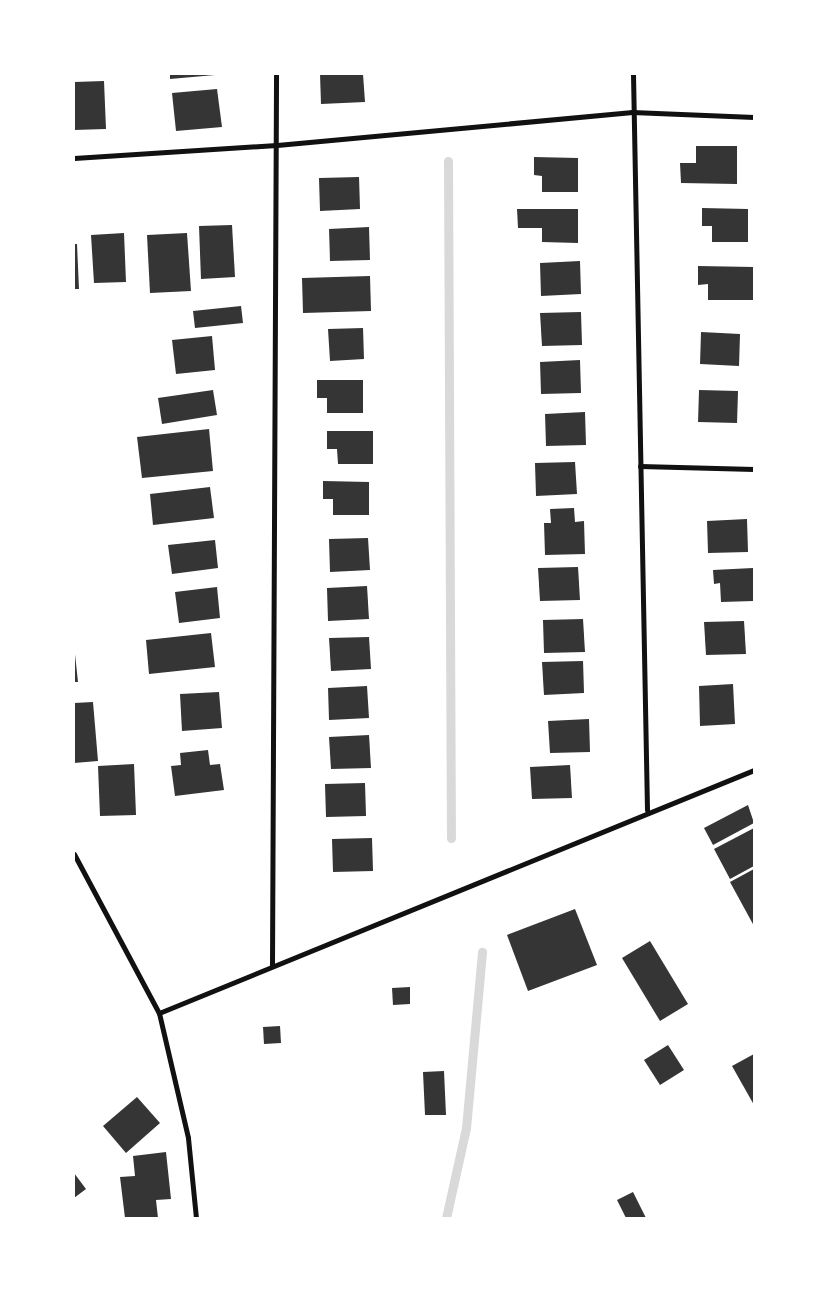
<!DOCTYPE html>
<style>
body{margin:0}
#map{position:relative;width:828px;height:1292px;overflow:hidden;background:#fff;font-family:"Public Sans",sans-serif}
div>[style]{position:absolute}
.stream>*{height:9px;margin:-4.5px;padding:0 4.5px;transform-origin:4.5px;border-radius:4.5px;background:#d9d9d9}
.building>*{inset:0;background:#353535}
.minor>*{height:5px;margin:-2.5px;padding:0 2.5px;transform-origin:2.5px;border-radius:2.5px;background:#111}
span{translate:-50% -50%;white-space:nowrap;text-align:center;line-height:1.15;-webkit-text-stroke:4px #fff;paint-order:stroke}
.frame{position:absolute;inset:0;border:75px solid #fff;pointer-events:none}
</style>
<div id="map">
<div class="stream">
<div style="left:448px;top:161px;width:677px;rotate:89.75deg"></div>
<div style="left:446px;top:1218px;width:92px;rotate:-77.5deg"></div>
<div style="left:466px;top:1128px;width:177px;rotate:-84.8deg"></div>
</div>
<div class="building">
<div style="clip-path:polygon(170px 74px,215px 74px,215px 75px,170px 79px)"></div>
<div style="clip-path:polygon(320px 74px,363px 74px,365px 102px,321px 104px)"></div>
<div style="clip-path:polygon(104px 81px,106px 129px,74px 130px,74px 82px)"></div>
<div style="clip-path:polygon(217px 89px,222px 127px,176px 131px,172px 93px)"></div>
<div style="clip-path:polygon(696px 146px,737px 146px,737px 184px,681px 183px,680px 163px,696px 163px)"></div>
<div style="clip-path:polygon(534px 157px,578px 158px,578px 192px,542px 192px,542px 176px,534px 175px)"></div>
<div style="clip-path:polygon(359px 177px,360px 209px,320px 211px,319px 178px)"></div>
<div style="clip-path:polygon(702px 208px,748px 209px,748px 242px,712px 242px,712px 226px,702px 226px)"></div>
<div style="clip-path:polygon(517px 209px,578px 209px,578px 243px,542px 242px,542px 228px,518px 228px)"></div>
<div style="clip-path:polygon(232px 225px,235px 277px,201px 279px,199px 226px)"></div>
<div style="clip-path:polygon(369px 227px,370px 260px,330px 261px,329px 229px)"></div>
<div style="clip-path:polygon(124px 233px,126px 282px,94px 283px,91px 235px)"></div>
<div style="clip-path:polygon(187px 233px,191px 291px,150px 293px,147px 235px)"></div>
<div style="clip-path:polygon(74px 244px,77px 244px,79px 289px,74px 289px)"></div>
<div style="clip-path:polygon(580px 261px,581px 294px,541px 296px,540px 263px)"></div>
<div style="clip-path:polygon(698px 266px,754px 267px,754px 300px,708px 300px,708px 284px,698px 285px)"></div>
<div style="clip-path:polygon(370px 276px,371px 311px,303px 313px,302px 278px)"></div>
<div style="clip-path:polygon(241px 306px,243px 323px,195px 328px,193px 311px)"></div>
<div style="clip-path:polygon(581px 312px,582px 345px,542px 346px,540px 313px)"></div>
<div style="clip-path:polygon(363px 328px,364px 359px,330px 361px,328px 329px)"></div>
<div style="clip-path:polygon(701px 332px,740px 334px,739px 366px,700px 364px)"></div>
<div style="clip-path:polygon(212px 336px,215px 370px,176px 374px,172px 340px)"></div>
<div style="clip-path:polygon(580px 360px,581px 393px,541px 394px,540px 362px)"></div>
<div style="clip-path:polygon(317px 380px,363px 380px,363px 413px,327px 413px,327px 398px,317px 398px)"></div>
<div style="clip-path:polygon(213px 390px,217px 415px,162px 424px,158px 398px)"></div>
<div style="clip-path:polygon(699px 390px,738px 391px,737px 423px,698px 422px)"></div>
<div style="clip-path:polygon(585px 412px,586px 445px,546px 446px,545px 414px)"></div>
<div style="clip-path:polygon(209px 429px,213px 471px,142px 478px,137px 437px)"></div>
<div style="clip-path:polygon(327px 431px,373px 431px,373px 464px,338px 464px,337px 449px,327px 449px)"></div>
<div style="clip-path:polygon(575px 462px,577px 494px,536px 496px,535px 463px)"></div>
<div style="clip-path:polygon(323px 481px,369px 482px,369px 515px,333px 515px,333px 499px,323px 499px)"></div>
<div style="clip-path:polygon(210px 487px,214px 518px,153px 525px,150px 494px)"></div>
<div style="clip-path:polygon(574px 508px,575px 522px,584px 521px,585px 554px,545px 555px,544px 523px,551px 523px,550px 509px)"></div>
<div style="clip-path:polygon(747px 519px,748px 552px,708px 553px,707px 521px)"></div>
<div style="clip-path:polygon(368px 538px,370px 570px,330px 572px,329px 539px)"></div>
<div style="clip-path:polygon(215px 540px,218px 568px,172px 574px,168px 545px)"></div>
<div style="clip-path:polygon(578px 567px,580px 600px,540px 601px,538px 568px)"></div>
<div style="clip-path:polygon(753px 568px,754px 601px,721px 602px,720px 583px,714px 584px,713px 570px)"></div>
<div style="clip-path:polygon(367px 586px,369px 619px,328px 621px,327px 588px)"></div>
<div style="clip-path:polygon(217px 587px,220px 618px,179px 623px,175px 592px)"></div>
<div style="clip-path:polygon(583px 619px,585px 652px,544px 653px,543px 620px)"></div>
<div style="clip-path:polygon(744px 621px,746px 654px,706px 655px,704px 622px)"></div>
<div style="clip-path:polygon(211px 633px,215px 667px,149px 674px,146px 640px)"></div>
<div style="clip-path:polygon(369px 637px,371px 669px,331px 671px,329px 638px)"></div>
<div style="clip-path:polygon(74px 645px,78px 682px,74px 682px)"></div>
<div style="clip-path:polygon(583px 661px,584px 693px,544px 695px,542px 662px)"></div>
<div style="clip-path:polygon(733px 684px,735px 724px,700px 726px,699px 686px)"></div>
<div style="clip-path:polygon(367px 686px,369px 718px,329px 720px,328px 688px)"></div>
<div style="clip-path:polygon(219px 692px,222px 728px,182px 731px,180px 694px)"></div>
<div style="clip-path:polygon(93px 702px,98px 761px,74px 763px,74px 703px)"></div>
<div style="clip-path:polygon(589px 719px,590px 752px,550px 753px,548px 721px)"></div>
<div style="clip-path:polygon(369px 735px,371px 768px,331px 769px,329px 737px)"></div>
<div style="clip-path:polygon(208px 750px,210px 765px,220px 764px,224px 790px,175px 796px,171px 766px,181px 765px,180px 753px)"></div>
<div style="clip-path:polygon(134px 764px,136px 815px,100px 816px,98px 766px)"></div>
<div style="clip-path:polygon(570px 765px,572px 798px,532px 799px,530px 767px)"></div>
<div style="clip-path:polygon(365px 783px,366px 816px,326px 817px,325px 784px)"></div>
<div style="clip-path:polygon(748px 805px,754px 823px,713px 845px,704px 828px)"></div>
<div style="clip-path:polygon(754px 828px,754px 866px,730px 879px,714px 849px)"></div>
<div style="clip-path:polygon(372px 838px,373px 871px,333px 872px,332px 839px)"></div>
<div style="clip-path:polygon(754px 869px,754px 926px,730px 882px)"></div>
<div style="clip-path:polygon(575px 909px,597px 965px,528px 991px,507px 935px)"></div>
<div style="clip-path:polygon(650px 941px,688px 1004px,660px 1021px,622px 958px)"></div>
<div style="clip-path:polygon(410px 987px,410px 1004px,393px 1005px,392px 988px)"></div>
<div style="clip-path:polygon(280px 1026px,281px 1043px,264px 1044px,263px 1027px)"></div>
<div style="clip-path:polygon(668px 1045px,684px 1070px,660px 1085px,644px 1060px)"></div>
<div style="clip-path:polygon(754px 1054px,754px 1105px,732px 1066px)"></div>
<div style="clip-path:polygon(444px 1071px,446px 1115px,425px 1115px,423px 1072px)"></div>
<div style="clip-path:polygon(137px 1097px,160px 1123px,126px 1153px,103px 1126px)"></div>
<div style="clip-path:polygon(166px 1152px,171px 1199px,156px 1200px,158px 1218px,125px 1218px,120px 1177px,135px 1176px,133px 1156px)"></div>
<div style="clip-path:polygon(74px 1173px,86px 1189px,74px 1198px)"></div>
<div style="clip-path:polygon(633px 1192px,646px 1218px,626px 1218px,617px 1200px)"></div>
</div>
<div class="minor">
<div style="left:633px;top:74px;width:736px;rotate:88.91deg"></div>
<div style="left:74px;top:158px;width:203px;rotate:-3.7deg"></div>
<div style="left:277px;top:145px;width:357px;rotate:-5.3deg"></div>
<div style="left:632px;top:112px;width:122px;rotate:2.3deg"></div>
<div style="left:640px;top:466px;width:114px;rotate:1.5deg"></div>
<div style="left:74px;top:854px;width:180px;rotate:61.9deg"></div>
<div style="left:159px;top:1013px;width:128px;rotate:76.9deg"></div>
<div style="left:188px;top:1138px;width:80px;rotate:84.3deg"></div>
<div style="left:272px;top:966px;width:892px;rotate:-89.74deg"></div>
<div style="left:159px;top:1013px;width:643px;rotate:-22.22deg"></div>
</div>
<div class="frame"></div>
</div>
